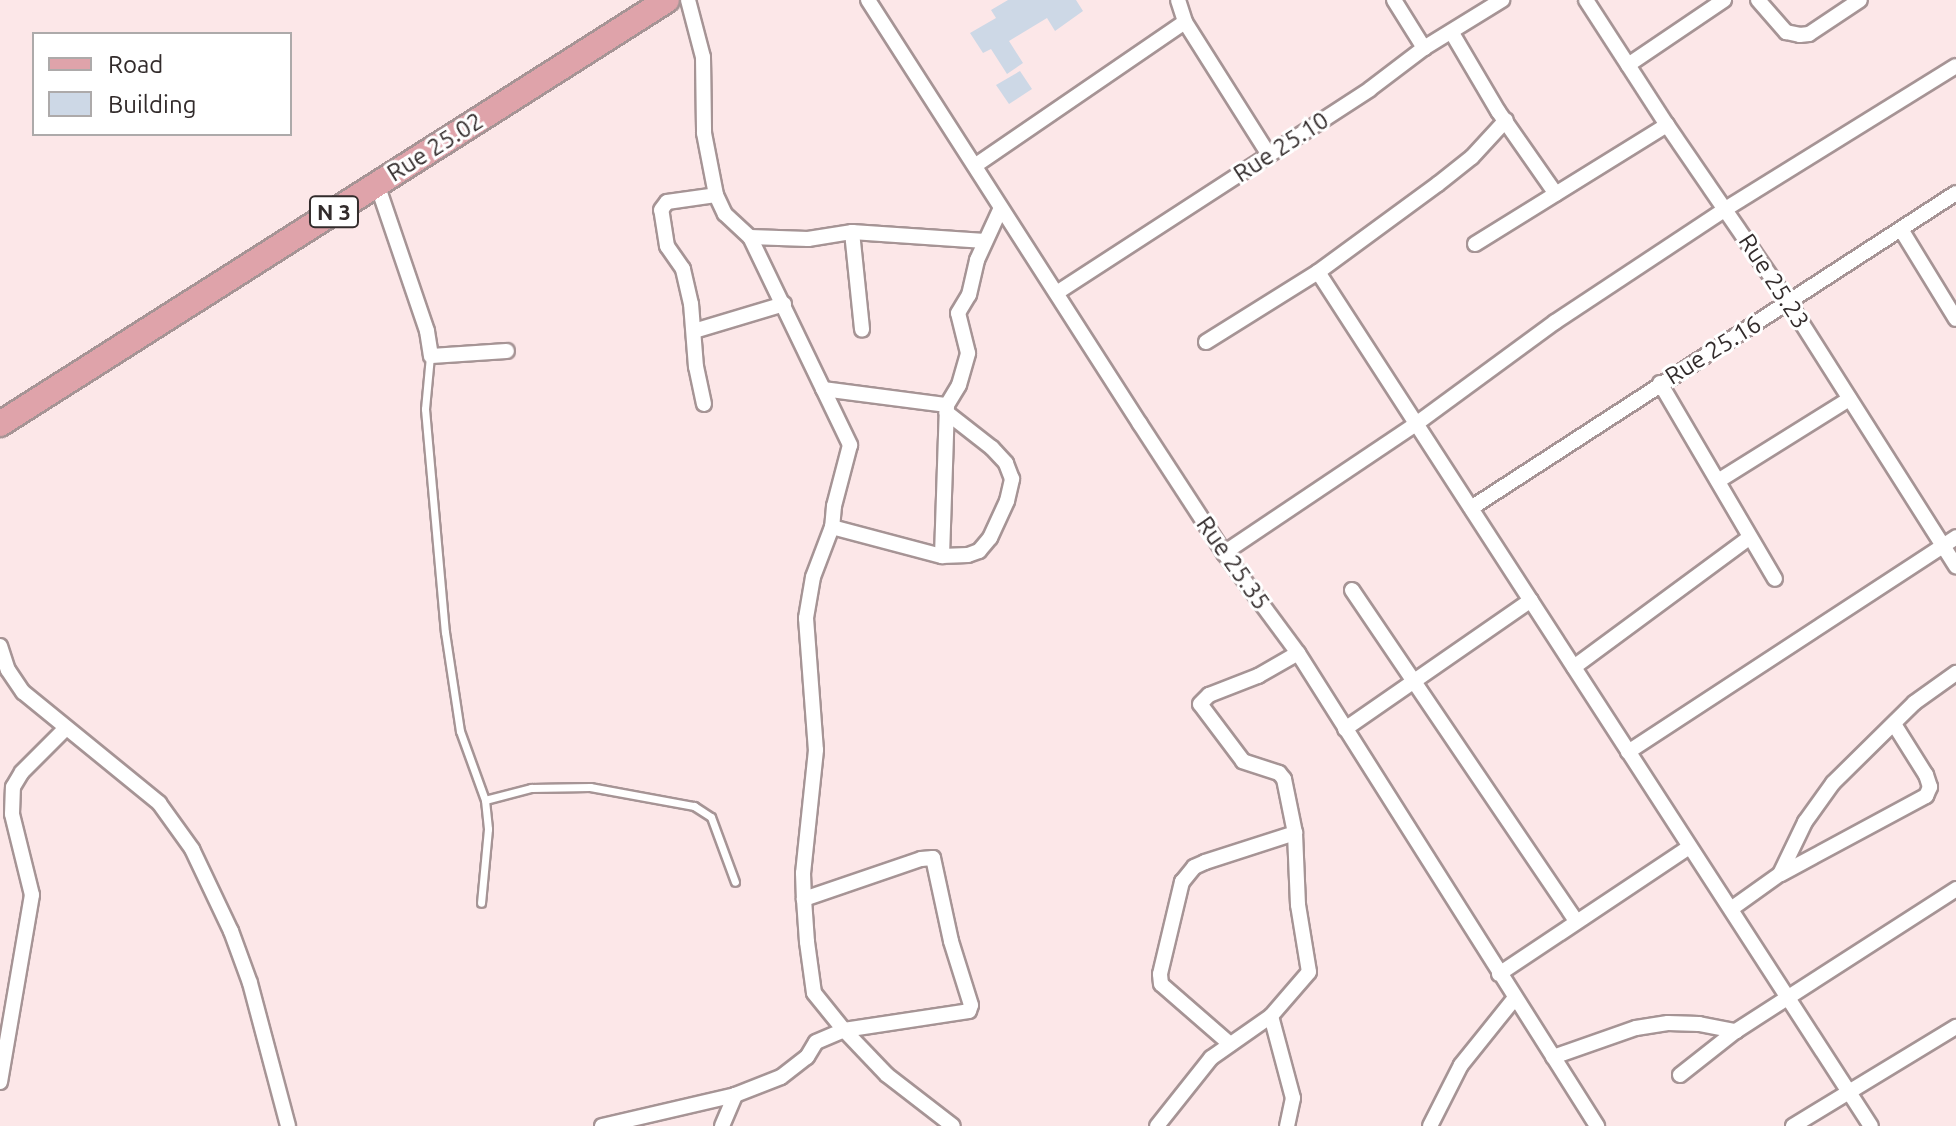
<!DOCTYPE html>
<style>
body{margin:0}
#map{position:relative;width:1956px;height:1126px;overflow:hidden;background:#fce7e8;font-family:Ubuntu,sans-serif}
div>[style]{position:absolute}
.building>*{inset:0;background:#cdd8e6}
.roads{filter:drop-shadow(2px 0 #a69495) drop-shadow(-2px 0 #a69495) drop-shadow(0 2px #a69495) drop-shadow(0 -2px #a69495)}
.service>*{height:7px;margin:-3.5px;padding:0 3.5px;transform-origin:3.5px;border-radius:3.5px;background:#fff}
.minor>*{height:14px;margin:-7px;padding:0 7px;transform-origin:7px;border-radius:7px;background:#fff}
.primary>*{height:24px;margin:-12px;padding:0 12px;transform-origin:12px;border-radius:12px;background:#dfa3aa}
span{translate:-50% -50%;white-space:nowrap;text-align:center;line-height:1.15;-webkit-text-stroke:6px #fff;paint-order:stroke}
.shield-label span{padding:2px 6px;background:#fff;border:2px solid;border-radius:6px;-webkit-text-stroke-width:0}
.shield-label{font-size:22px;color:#322b2b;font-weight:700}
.street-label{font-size:24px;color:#322b2b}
.legend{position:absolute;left:32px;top:32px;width:260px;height:104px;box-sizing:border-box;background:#fff;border:2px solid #adaaaa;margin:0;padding:10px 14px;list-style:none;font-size:24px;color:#322b2b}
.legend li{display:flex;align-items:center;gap:16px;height:40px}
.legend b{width:40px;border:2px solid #adaaaa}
</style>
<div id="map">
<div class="building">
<div style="clip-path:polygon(1008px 0,1076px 0,1083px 11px,1055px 31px,1047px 18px,1009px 41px,1023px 63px,1007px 74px,991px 49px,983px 53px,970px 33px,996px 18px,991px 10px)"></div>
<div style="clip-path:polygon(1020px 71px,1032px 89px,1009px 104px,996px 85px)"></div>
</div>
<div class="roads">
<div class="service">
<div style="left:430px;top:356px;width:53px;rotate:95.4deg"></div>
<div style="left:425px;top:409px;width:224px;rotate:84.9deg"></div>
<div style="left:445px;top:632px;width:100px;rotate:81.4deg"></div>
<div style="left:460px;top:731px;width:73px;rotate:70.1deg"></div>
<div style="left:485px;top:800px;width:29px;rotate:84deg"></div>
<div style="left:488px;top:829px;width:74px;rotate:95.4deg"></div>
<div style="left:485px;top:800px;width:48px;rotate:-14.6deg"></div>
<div style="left:531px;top:788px;width:59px;rotate:-1deg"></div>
<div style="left:590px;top:787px;width:106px;rotate:10.4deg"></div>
<div style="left:694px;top:806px;width:20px;rotate:33deg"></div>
<div style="left:711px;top:817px;width:69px;rotate:69.7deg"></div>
</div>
<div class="minor">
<div style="left:688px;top:0;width:59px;rotate:75.3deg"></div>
<div style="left:703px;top:57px;width:76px;rotate:89.2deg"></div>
<div style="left:704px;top:133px;width:63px;rotate:79deg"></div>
<div style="left:716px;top:195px;width:21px;rotate:65deg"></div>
<div style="left:725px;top:214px;width:34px;rotate:43deg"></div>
<div style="left:750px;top:237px;width:231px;rotate:64.3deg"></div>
<div style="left:850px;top:445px;width:63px;rotate:104.7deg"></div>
<div style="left:834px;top:506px;width:21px;rotate:95deg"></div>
<div style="left:832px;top:527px;width:53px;rotate:110.8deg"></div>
<div style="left:813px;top:577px;width:42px;rotate:99.7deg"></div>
<div style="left:806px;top:618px;width:132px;rotate:85.7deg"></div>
<div style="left:816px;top:750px;width:124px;rotate:96deg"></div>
<div style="left:803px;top:873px;width:26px;rotate:88deg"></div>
<div style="left:804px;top:899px;width:43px;rotate:86deg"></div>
<div style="left:807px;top:942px;width:51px;rotate:82.2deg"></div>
<div style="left:814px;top:993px;width:48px;rotate:51deg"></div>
<div style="left:844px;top:1030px;width:126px;rotate:-8.6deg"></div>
<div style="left:969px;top:1011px;width:6px;rotate:-72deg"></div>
<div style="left:971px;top:1005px;width:67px;rotate:-107.4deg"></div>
<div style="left:951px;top:941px;width:85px;rotate:-102.2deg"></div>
<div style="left:933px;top:858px;width:12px;rotate:175deg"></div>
<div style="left:921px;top:859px;width:124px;rotate:161.1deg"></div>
<div style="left:868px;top:0;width:504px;rotate:57.32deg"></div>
<div style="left:1140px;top:424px;width:154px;rotate:56.9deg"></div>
<div style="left:1224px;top:553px;width:124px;rotate:53.5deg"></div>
<div style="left:1298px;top:653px;width:560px;rotate:57.7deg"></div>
<div style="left:1178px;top:0;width:23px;rotate:72deg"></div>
<div style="left:1185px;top:22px;width:157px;rotate:57.7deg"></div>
<div style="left:1394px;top:0;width:57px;rotate:58deg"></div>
<div style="left:1586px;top:0;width:149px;rotate:57.1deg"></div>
<div style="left:1667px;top:125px;width:216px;rotate:55.6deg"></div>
<div style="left:1789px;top:303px;width:312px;rotate:57.6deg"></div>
<div style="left:1758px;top:0;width:43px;rotate:48.8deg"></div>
<div style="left:1786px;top:32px;width:14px;rotate:12deg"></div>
<div style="left:1800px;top:35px;width:9px;rotate:-6deg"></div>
<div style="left:1809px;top:34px;width:61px;rotate:-33.7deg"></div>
<div style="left:1452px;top:33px;width:91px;rotate:59.5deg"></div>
<div style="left:1498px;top:111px;width:101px;rotate:55.1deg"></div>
<div style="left:1628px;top:65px;width:116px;rotate:-34.1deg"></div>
<div style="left:976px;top:165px;width:253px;rotate:-34.4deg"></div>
<div style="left:377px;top:184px;width:155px;rotate:71.2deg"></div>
<div style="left:427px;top:331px;width:25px;rotate:81deg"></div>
<div style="left:431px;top:356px;width:76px;rotate:-3.8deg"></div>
<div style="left:1902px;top:231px;width:103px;rotate:58.5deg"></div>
<div style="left:852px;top:232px;width:98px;rotate:84.1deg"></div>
<div style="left:750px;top:237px;width:58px;rotate:2deg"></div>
<div style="left:808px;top:239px;width:45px;rotate:-9deg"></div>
<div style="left:852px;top:232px;width:133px;rotate:3.9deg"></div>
<div style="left:1475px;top:244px;width:226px;rotate:-31.8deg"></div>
<div style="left:1318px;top:272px;width:1017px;rotate:57.08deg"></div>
<div style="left:1058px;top:292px;width:372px;rotate:-33deg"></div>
<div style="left:1370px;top:89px;width:68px;rotate:-37.2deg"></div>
<div style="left:1424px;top:48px;width:92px;rotate:-31.6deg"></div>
<div style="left:694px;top:331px;width:94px;rotate:-16.7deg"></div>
<div style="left:1206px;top:342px;width:132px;rotate:-32deg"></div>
<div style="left:1318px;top:272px;width:149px;rotate:-36.3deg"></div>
<div style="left:1438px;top:184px;width:43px;rotate:-38.5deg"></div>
<div style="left:1472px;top:157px;width:50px;rotate:-47.4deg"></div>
<div style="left:1660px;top:383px;width:227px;rotate:59.6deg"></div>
<div style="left:823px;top:389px;width:125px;rotate:7.4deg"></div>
<div style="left:947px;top:405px;width:23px;rotate:-59deg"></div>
<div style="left:959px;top:385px;width:33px;rotate:-74deg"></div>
<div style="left:968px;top:353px;width:41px;rotate:-104deg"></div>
<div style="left:958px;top:313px;width:21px;rotate:-59deg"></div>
<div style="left:969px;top:295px;width:36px;rotate:-77deg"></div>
<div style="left:977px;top:260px;width:55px;rotate:-65.3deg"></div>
<div style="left:704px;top:404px;width:38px;rotate:-102deg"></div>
<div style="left:696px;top:367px;width:63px;rotate:-94.5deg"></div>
<div style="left:691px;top:304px;width:36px;rotate:-103deg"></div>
<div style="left:683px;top:269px;width:28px;rotate:-125deg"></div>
<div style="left:667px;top:246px;width:36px;rotate:-99deg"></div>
<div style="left:661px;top:210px;width:10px;rotate:-53deg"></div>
<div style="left:667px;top:202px;width:49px;rotate:-8.1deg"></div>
<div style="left:1718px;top:481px;width:155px;rotate:-32deg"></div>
<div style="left:1471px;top:508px;width:578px;rotate:-33deg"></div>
<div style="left:832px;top:527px;width:114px;rotate:14.8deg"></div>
<div style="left:942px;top:556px;width:151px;rotate:-88.1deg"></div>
<div style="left:1224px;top:553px;width:231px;rotate:-33.9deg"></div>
<div style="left:1416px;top:424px;width:172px;rotate:-36.3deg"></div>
<div style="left:1555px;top:322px;width:206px;rotate:-33.5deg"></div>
<div style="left:1727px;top:208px;width:269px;rotate:-31.8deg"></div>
<div style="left:942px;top:556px;width:26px;rotate:-2deg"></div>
<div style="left:968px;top:555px;width:12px;rotate:-20deg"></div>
<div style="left:979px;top:551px;width:17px;rotate:-50deg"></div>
<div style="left:990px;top:538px;width:41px;rotate:-65.3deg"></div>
<div style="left:1007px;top:501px;width:23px;rotate:-77deg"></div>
<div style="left:1012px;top:479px;width:17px;rotate:-111deg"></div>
<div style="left:1006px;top:463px;width:21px;rotate:-133deg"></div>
<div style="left:992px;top:448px;width:58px;rotate:-142deg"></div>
<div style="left:1352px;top:590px;width:400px;rotate:55.9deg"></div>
<div style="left:0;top:646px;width:25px;rotate:72deg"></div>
<div style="left:8px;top:670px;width:27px;rotate:56deg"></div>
<div style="left:23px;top:692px;width:176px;rotate:39.2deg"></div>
<div style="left:159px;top:803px;width:57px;rotate:54.3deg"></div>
<div style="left:192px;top:849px;width:91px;rotate:64.6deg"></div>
<div style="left:231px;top:931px;width:55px;rotate:69.9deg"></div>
<div style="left:250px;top:983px;width:148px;rotate:75.1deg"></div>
<div style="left:1574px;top:667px;width:217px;rotate:-36.4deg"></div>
<div style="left:1345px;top:729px;width:226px;rotate:-34.7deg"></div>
<div style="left:1628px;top:752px;width:392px;rotate:-33.2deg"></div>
<div style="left:1781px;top:874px;width:165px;rotate:-28.3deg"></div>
<div style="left:1926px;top:796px;width:10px;rotate:-66deg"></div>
<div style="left:1930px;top:787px;width:13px;rotate:-108deg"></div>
<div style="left:1926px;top:775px;width:60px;rotate:-122.1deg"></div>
<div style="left:1731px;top:909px;width:60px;rotate:-35.5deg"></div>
<div style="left:1780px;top:874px;width:58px;rotate:-64.3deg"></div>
<div style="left:1805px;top:822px;width:48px;rotate:-54.3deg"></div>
<div style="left:1833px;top:783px;width:114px;rotate:-44.6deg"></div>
<div style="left:1914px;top:703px;width:52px;rotate:-35.5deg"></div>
<div style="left:1499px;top:974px;width:227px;rotate:-33.7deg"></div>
<div style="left:1271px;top:1016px;width:85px;rotate:75deg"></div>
<div style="left:1293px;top:1098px;width:29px;rotate:102deg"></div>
<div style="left:1230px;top:1044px;width:91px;rotate:-139deg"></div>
<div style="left:1161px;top:984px;width:10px;rotate:-96deg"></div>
<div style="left:1160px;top:974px;width:95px;rotate:-76.6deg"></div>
<div style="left:1182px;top:882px;width:19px;rotate:-51deg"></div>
<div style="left:1194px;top:867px;width:12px;rotate:-24deg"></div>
<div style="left:1205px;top:862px;width:95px;rotate:-17.9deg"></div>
<div style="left:1553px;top:1057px;width:88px;rotate:-19.3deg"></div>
<div style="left:1636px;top:1028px;width:32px;rotate:-9deg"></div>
<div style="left:1668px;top:1023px;width:31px;rotate:2deg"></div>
<div style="left:1699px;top:1024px;width:38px;rotate:11deg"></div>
<div style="left:1680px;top:1075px;width:71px;rotate:-38.2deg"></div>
<div style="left:1736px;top:1031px;width:262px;rotate:-32.8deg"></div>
<div style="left:0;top:1082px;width:190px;rotate:-80.3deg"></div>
<div style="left:32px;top:895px;width:83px;rotate:-103.9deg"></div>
<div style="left:12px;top:814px;width:27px;rotate:-88deg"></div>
<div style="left:13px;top:787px;width:17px;rotate:-59deg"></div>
<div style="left:22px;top:772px;width:62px;rotate:-45deg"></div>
<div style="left:602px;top:1126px;width:137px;rotate:-13.1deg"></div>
<div style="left:722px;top:1126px;width:34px;rotate:-67deg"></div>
<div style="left:735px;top:1095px;width:49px;rotate:-21.4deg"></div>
<div style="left:781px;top:1077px;width:33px;rotate:-38deg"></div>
<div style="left:807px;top:1057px;width:17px;rotate:-59deg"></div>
<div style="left:816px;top:1042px;width:30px;rotate:-23deg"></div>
<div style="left:844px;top:1030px;width:62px;rotate:46.3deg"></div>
<div style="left:887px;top:1075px;width:83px;rotate:37.7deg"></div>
<div style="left:1157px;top:1126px;width:87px;rotate:-51.5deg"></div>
<div style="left:1211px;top:1058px;width:73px;rotate:-35deg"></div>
<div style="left:1271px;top:1016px;width:58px;rotate:-49.2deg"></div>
<div style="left:1309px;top:972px;width:68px;rotate:-99.3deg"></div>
<div style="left:1298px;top:905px;width:72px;rotate:-92.4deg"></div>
<div style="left:1295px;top:833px;width:55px;rotate:-101.5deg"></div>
<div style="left:1284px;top:779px;width:8px;rotate:-130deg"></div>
<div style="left:1279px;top:773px;width:38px;rotate:-162deg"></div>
<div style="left:1243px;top:761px;width:71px;rotate:-127deg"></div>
<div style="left:1200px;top:704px;width:13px;rotate:-45deg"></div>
<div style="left:1209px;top:695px;width:53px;rotate:-21.2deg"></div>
<div style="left:1258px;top:676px;width:46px;rotate:-29.9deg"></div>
<div style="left:1430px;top:1126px;width:68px;rotate:-63.1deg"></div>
<div style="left:1461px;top:1065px;width:85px;rotate:-51.2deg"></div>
<div style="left:1793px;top:1126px;width:191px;rotate:-31.3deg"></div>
</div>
<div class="primary">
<div style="left:0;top:424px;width:790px;rotate:-32.44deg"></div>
</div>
</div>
<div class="shield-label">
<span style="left:334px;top:212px">N 3</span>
</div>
<div class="street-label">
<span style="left:435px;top:147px;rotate:-32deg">Rue 25.02</span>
<span style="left:1281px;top:147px;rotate:-33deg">Rue 25.10</span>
<span style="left:1774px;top:281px;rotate:57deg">Rue 25.23</span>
<span style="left:1713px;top:350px;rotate:-32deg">Rue 25.16</span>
<span style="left:1233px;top:563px;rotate:55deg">Rue 25.35</span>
</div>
<ul class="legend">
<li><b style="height:10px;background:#dfa3aa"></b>Road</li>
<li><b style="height:22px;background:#cdd8e6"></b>Building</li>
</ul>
</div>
